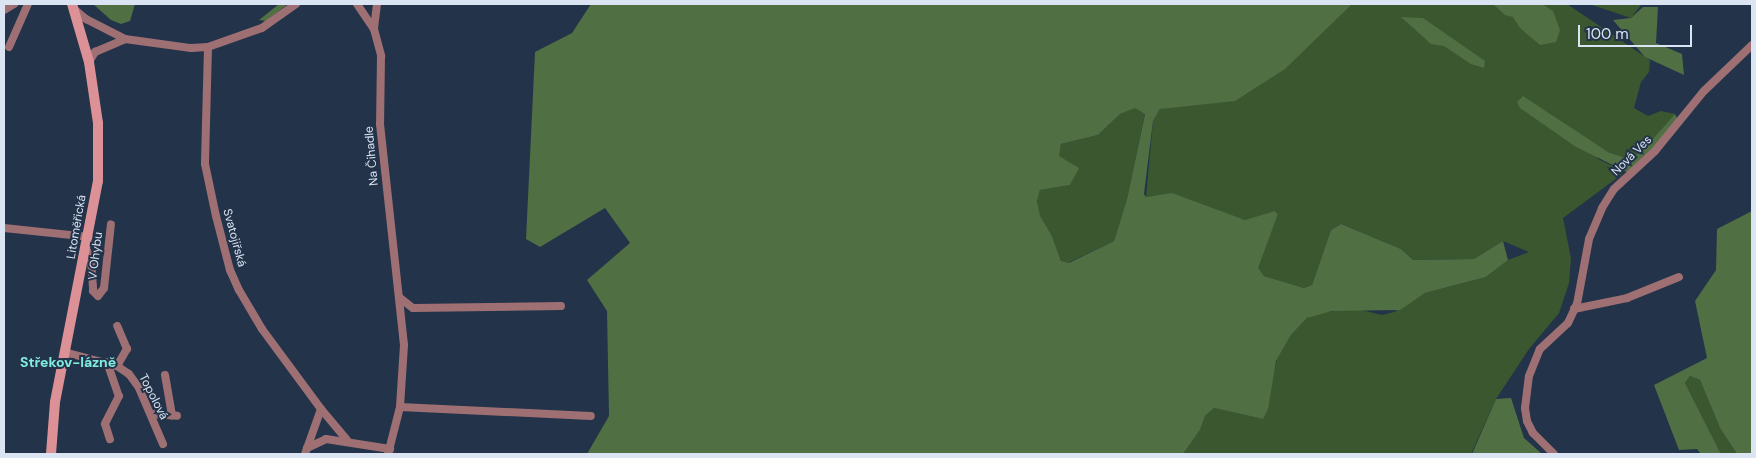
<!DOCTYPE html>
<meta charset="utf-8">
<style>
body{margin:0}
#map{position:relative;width:1756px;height:458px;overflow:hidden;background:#233349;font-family:"DM Sans",sans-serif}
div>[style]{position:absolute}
.green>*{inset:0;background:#3b572f}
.forest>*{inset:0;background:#506f43}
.minor>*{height:8px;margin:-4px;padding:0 4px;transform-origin:4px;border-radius:4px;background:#9f7073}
.secondary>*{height:10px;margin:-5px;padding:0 5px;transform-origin:5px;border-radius:5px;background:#dc9196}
span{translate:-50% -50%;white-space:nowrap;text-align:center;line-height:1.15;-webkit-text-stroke:4px #233349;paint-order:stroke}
.street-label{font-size:12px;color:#dae4f2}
.neighbourhood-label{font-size:14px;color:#82ece1;font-weight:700}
.frame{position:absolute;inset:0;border:5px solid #dae4f2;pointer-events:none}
.scale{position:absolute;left:1578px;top:25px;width:114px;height:22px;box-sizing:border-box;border:2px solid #dae4f2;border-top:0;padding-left:6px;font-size:15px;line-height:18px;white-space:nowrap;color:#dae4f2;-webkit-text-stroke:4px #233349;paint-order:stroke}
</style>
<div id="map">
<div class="green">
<div style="clip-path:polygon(1352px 4px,1567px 4px,1650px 60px,1649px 72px,1641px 82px,1634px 108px,1648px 116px,1661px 111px,1675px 114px,1642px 151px,1629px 159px,1608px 152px,1584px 138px,1598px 159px,1625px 172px,1563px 218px,1571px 258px,1569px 283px,1559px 313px,1529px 349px,1496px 399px,1471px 454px,1183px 454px,1200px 430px,1205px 416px,1214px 408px,1263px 419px,1277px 359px,1291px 335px,1307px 318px,1321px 313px,1353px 308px,1382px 315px,1394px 312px,1425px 293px,1486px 277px,1508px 260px,1529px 252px,1503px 241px,1474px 259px,1413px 260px,1401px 249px,1341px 224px,1331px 230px,1312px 285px,1304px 288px,1264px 276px,1257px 268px,1278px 214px,1276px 211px,1259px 219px,1245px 220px,1166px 195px,1146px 197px,1153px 121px,1160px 109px,1173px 105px)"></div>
<div style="clip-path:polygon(1589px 4px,1646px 4px,1641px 5px,1631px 18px)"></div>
<div style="clip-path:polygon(1135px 107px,1145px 113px,1127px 199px,1114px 241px,1068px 263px,1061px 261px,1052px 236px,1039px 216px,1037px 200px,1040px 190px,1070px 185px,1078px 168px,1058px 156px,1061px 144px,1098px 135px,1120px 114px)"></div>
<div style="clip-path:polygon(1690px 376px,1700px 380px,1720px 428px,1737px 454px,1721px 454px,1685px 383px)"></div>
</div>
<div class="forest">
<div style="clip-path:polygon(93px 4px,135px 4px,130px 21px,121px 24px,111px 20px)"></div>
<div style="clip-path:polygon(279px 4px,288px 4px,266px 21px,259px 20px)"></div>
<div style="clip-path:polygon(evenodd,591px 4px,1352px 4px,1285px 69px,1235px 101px,1160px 109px,1153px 121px,1144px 194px,1146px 197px,1172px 193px,1245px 220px,1275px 211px,1278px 214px,1258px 268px,1264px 276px,1304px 288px,1312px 285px,1331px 230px,1341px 224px,1401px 249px,1413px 260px,1474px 259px,1503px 241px,1508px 260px,1486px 277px,1425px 293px,1400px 310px,1332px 311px,1307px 318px,1291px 335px,1276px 361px,1268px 409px,1263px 419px,1214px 408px,1205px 416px,1200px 430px,1183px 454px,587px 454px,609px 416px,607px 311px,587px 280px,630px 243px,605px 208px,540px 247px,526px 239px,535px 52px,572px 33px,591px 4px,1135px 108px,1145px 114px,1127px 199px,1114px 241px,1069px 263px,1061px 261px,1052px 236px,1040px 216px,1037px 201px,1040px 190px,1070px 185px,1079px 168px,1059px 156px,1061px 144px,1098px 135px,1120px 114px,1135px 108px)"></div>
<div style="clip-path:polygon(1493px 4px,1542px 4px,1553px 11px,1560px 30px,1556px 42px,1540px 45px,1520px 28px,1513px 17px,1505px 15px)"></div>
<div style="clip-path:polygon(1643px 7px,1658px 7px,1656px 43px,1682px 54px,1684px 75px,1645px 57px,1613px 20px,1631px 18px)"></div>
<div style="clip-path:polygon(1401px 17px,1423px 18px,1485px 61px,1484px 68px,1471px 64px,1444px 46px,1431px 44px)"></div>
<div style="clip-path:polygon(1523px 96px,1608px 152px,1629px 159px,1642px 151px,1675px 114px,1679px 122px,1631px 174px,1576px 147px,1520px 108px,1517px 102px)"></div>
<div style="clip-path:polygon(1752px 211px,1752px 454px,1737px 454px,1720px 428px,1700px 380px,1690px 376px,1685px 383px,1721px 454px,1701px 454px,1697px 449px,1679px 450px,1654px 385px,1707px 358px,1695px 301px,1716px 270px,1717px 229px)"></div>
<div style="clip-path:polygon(1511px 398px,1524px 438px,1542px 454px,1472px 454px,1496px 399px)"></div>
</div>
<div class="minor">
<div style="left:357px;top:4px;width:30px;rotate:56deg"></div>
<div style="left:377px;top:4px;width:25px;rotate:97deg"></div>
<div style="left:374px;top:29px;width:28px;rotate:75deg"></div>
<div style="left:381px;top:56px;width:68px;rotate:90.8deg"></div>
<div style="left:380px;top:124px;width:222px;rotate:83.8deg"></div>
<div style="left:404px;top:345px;width:62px;rotate:93.7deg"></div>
<div style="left:400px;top:407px;width:49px;rotate:104.3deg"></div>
<div style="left:74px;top:9px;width:16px;rotate:40deg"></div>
<div style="left:86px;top:19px;width:44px;rotate:27.1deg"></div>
<div style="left:125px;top:39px;width:67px;rotate:7.8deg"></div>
<div style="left:191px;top:48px;width:17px;rotate:-3deg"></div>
<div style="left:208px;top:47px;width:57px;rotate:-19.4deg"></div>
<div style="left:262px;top:28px;width:42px;rotate:-35.2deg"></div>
<div style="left:4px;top:10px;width:12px;rotate:-31deg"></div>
<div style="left:9px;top:47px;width:47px;rotate:-66.2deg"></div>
<div style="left:208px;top:47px;width:117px;rotate:91.5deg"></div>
<div style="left:205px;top:164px;width:53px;rotate:78.1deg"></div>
<div style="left:216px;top:216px;width:56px;rotate:75.5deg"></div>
<div style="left:230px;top:270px;width:22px;rotate:66deg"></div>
<div style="left:239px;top:290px;width:45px;rotate:59.5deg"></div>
<div style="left:262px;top:329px;width:99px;rotate:53.6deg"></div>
<div style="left:321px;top:409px;width:48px;rotate:109.6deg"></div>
<div style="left:89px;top:62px;width:12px;rotate:-59deg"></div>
<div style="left:95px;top:52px;width:33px;rotate:-23deg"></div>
<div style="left:4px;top:228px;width:85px;rotate:6deg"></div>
<div style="left:86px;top:249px;width:11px;rotate:63deg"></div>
<div style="left:91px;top:259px;width:32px;rotate:86deg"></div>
<div style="left:93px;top:291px;width:7px;rotate:45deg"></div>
<div style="left:98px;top:296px;width:10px;rotate:-53deg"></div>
<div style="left:104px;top:288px;width:64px;rotate:-83.8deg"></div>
<div style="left:400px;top:298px;width:16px;rotate:38deg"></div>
<div style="left:413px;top:308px;width:148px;rotate:-0.8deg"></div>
<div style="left:1574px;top:309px;width:54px;rotate:-11.7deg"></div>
<div style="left:1627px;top:298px;width:56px;rotate:-22deg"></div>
<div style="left:64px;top:352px;width:55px;rotate:14.8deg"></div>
<div style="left:117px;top:366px;width:14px;rotate:34deg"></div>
<div style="left:129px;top:374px;width:17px;rotate:54deg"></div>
<div style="left:139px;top:388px;width:61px;rotate:66.8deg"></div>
<div style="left:107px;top:362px;width:36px;rotate:71deg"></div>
<div style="left:119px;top:396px;width:31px;rotate:117deg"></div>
<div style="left:105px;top:424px;width:16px;rotate:72deg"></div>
<div style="left:117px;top:366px;width:20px;rotate:-60deg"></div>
<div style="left:127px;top:349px;width:25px;rotate:-113deg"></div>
<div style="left:165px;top:375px;width:41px;rotate:80.1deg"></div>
<div style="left:400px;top:407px;width:191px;rotate:2.7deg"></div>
<div style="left:321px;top:409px;width:40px;rotate:50deg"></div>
<div style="left:151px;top:414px;width:26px;rotate:4deg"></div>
<div style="left:307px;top:448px;width:21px;rotate:-25deg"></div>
<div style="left:326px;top:439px;width:65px;rotate:8.9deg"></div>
<div style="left:1554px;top:454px;width:30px;rotate:-135deg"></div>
<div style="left:1533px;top:433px;width:13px;rotate:-117deg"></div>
<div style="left:1527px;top:421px;width:13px;rotate:-99deg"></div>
<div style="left:1525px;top:408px;width:32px;rotate:-83deg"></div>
<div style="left:1529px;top:376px;width:29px;rotate:-68deg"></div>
<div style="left:1540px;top:349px;width:38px;rotate:-43deg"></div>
<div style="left:1568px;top:323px;width:21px;rotate:-65deg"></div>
<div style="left:1577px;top:304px;width:66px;rotate:-79.5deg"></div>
<div style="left:1589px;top:239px;width:34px;rotate:-67deg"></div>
<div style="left:1602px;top:208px;width:22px;rotate:-58deg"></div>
<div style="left:1614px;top:189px;width:56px;rotate:-42.8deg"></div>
<div style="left:1655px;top:151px;width:77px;rotate:-50.8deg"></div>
<div style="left:1704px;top:91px;width:66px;rotate:-43.8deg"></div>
</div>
<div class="secondary">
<div style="left:51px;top:454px;width:52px;rotate:-85.6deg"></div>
<div style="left:55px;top:402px;width:225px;rotate:-79deg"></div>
<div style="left:98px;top:181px;width:58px;rotate:-90deg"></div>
<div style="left:98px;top:123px;width:62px;rotate:-98.4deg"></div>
<div style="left:89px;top:62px;width:60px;rotate:-106.3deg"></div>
</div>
<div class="street-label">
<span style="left:372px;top:156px;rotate:-95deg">Na Čihadle</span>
<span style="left:1632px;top:156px;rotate:-45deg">Nová Ves</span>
<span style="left:77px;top:227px;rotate:-80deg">Litoměřická</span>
<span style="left:234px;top:238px;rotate:75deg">Svatojiřská</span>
<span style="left:96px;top:256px;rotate:-83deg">V Ohybu</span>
<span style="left:153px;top:397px;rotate:63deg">Topolová</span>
</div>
<div class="neighbourhood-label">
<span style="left:68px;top:362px">Střekov-lázně</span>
</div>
<div class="frame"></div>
<div class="scale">100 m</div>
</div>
